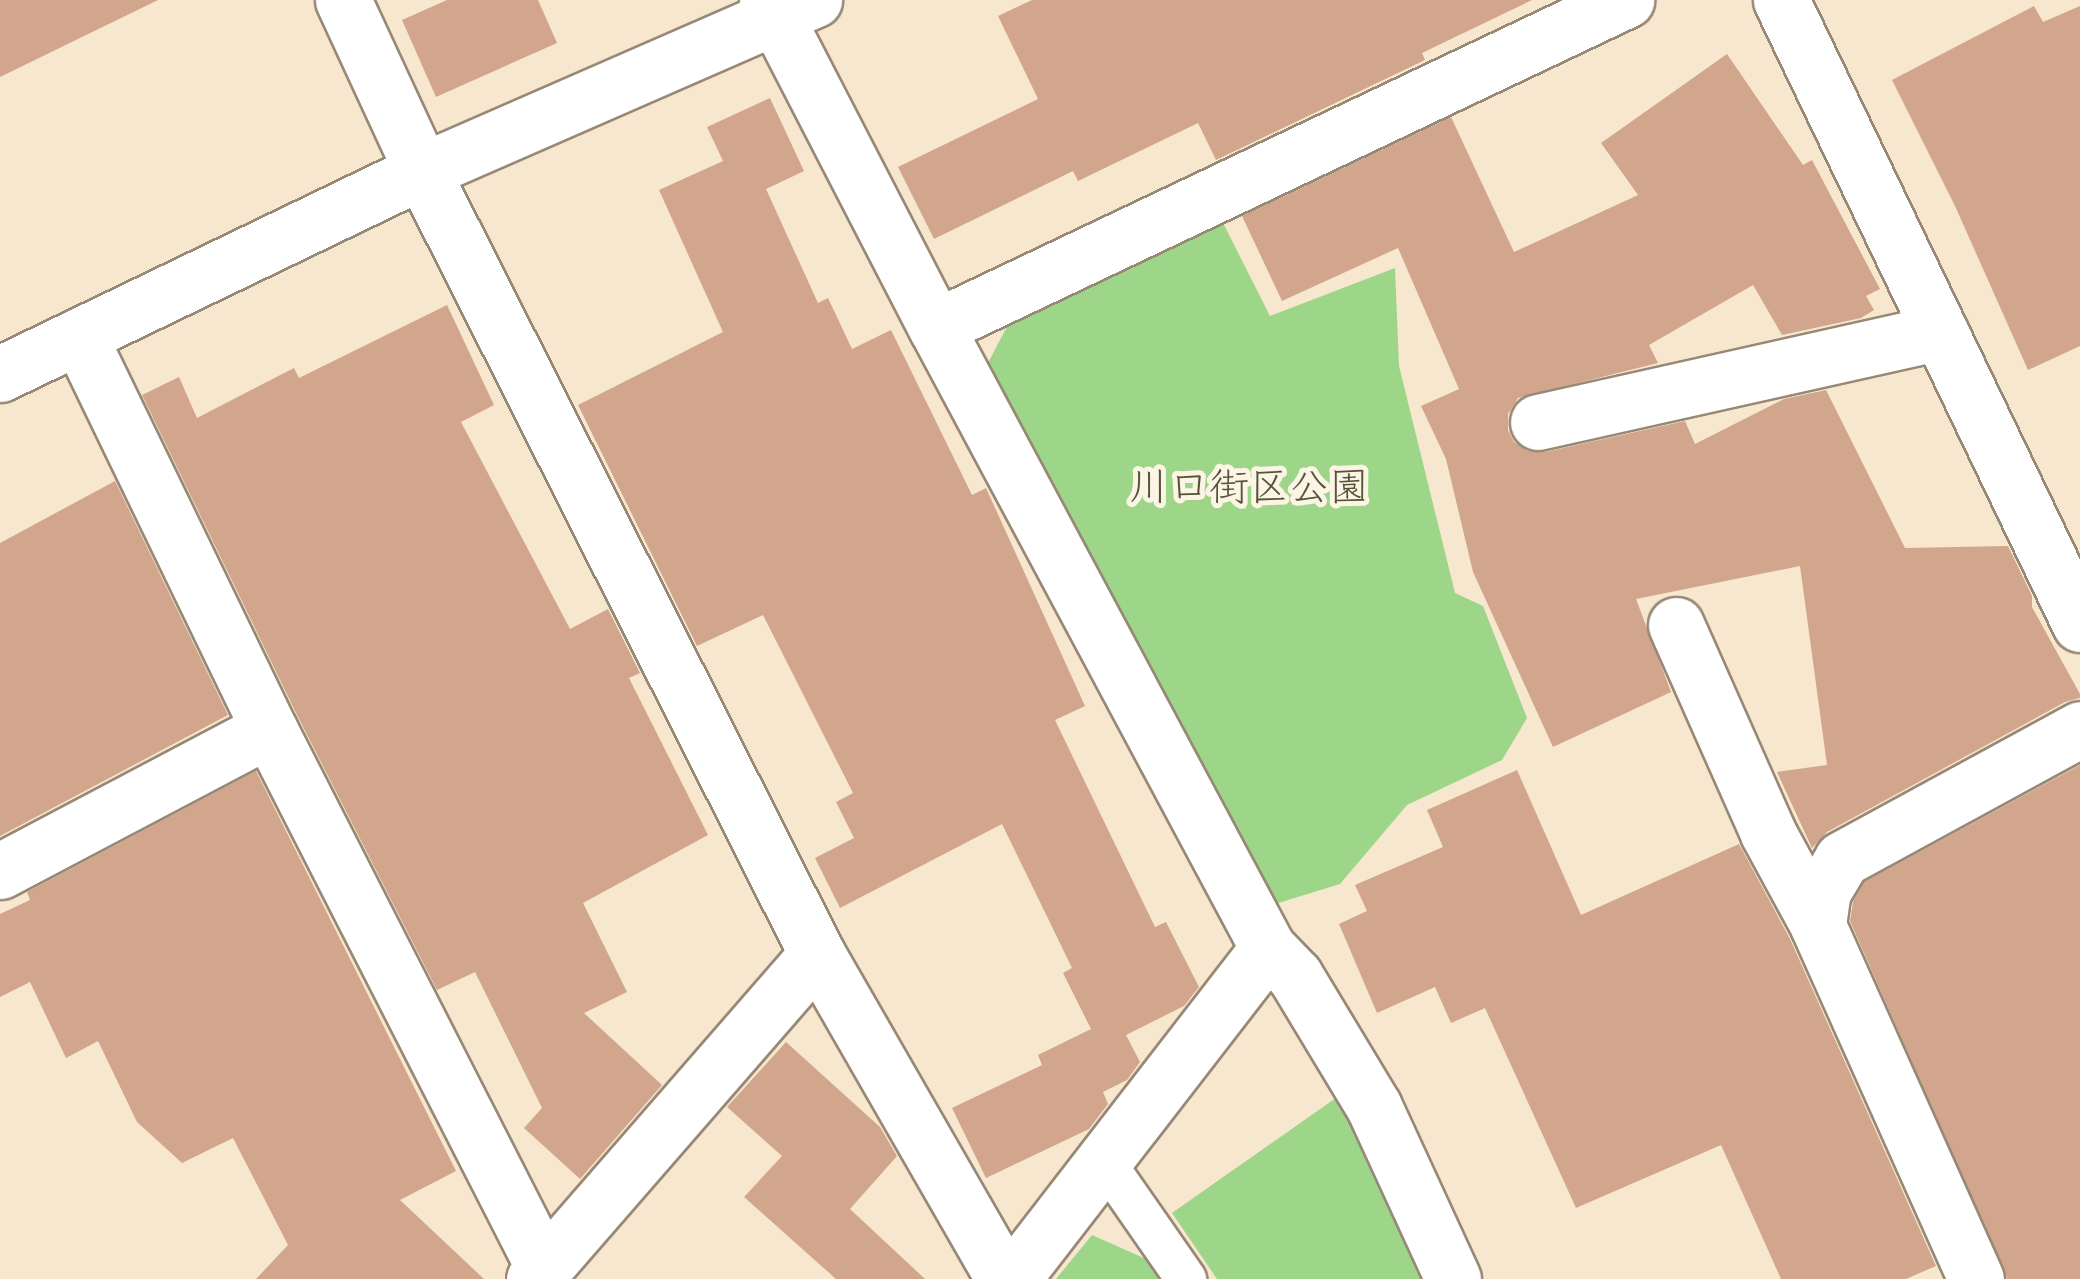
<!DOCTYPE html>
<meta charset="utf-8">
<style>
body{margin:0}
#map{position:relative;width:2080px;height:1279px;overflow:hidden;background:#f6e7ce;font-family:Mynerve,"Klee One",sans-serif}
div>[style]{position:absolute}
.green>*{inset:0;background:#9dd688}
.building>*{inset:0;background:#d1a68d}
.roads{filter:drop-shadow(2px 0 #988876) drop-shadow(-2px 0 #988876) drop-shadow(0 2px #988876) drop-shadow(0 -2px #988876)}
.service>*{height:40px;margin:-20px;padding:0 20px;transform-origin:20px;border-radius:20px;background:#fff}
.minor>*{height:55px;margin:-27.5px;padding:0 27.5px;transform-origin:27.5px;border-radius:27.5px;background:#fff}
span{translate:-50% -50%;white-space:nowrap;text-align:center;line-height:1.15;-webkit-text-stroke:10px #fcf5e5;paint-order:stroke}
.park-label{font-size:40px;color:#545538}
</style>
<div id="map">
<div class="green">
<div style="clip-path:polygon(1221px 219px,1270px 316px,1395px 268px,1399px 366px,1455px 593px,1483px 606px,1527px 718px,1502px 760px,1407px 805px,1340px 884px,1275px 904px,988px 363px,1014px 313px)"></div>
<div style="clip-path:polygon(1343px 1093px,1435px 1279px,1217px 1279px,1172px 1213px)"></div>
<div style="clip-path:polygon(1092px 1235px,1164px 1267px,1172px 1279px,1056px 1279px)"></div>
</div>
<div class="building">
<div style="clip-path:polygon(0 0,158px 0,0 77px)"></div>
<div style="clip-path:polygon(447px 0,538px 0,557px 43px,436px 97px,402px 20px)"></div>
<div style="clip-path:polygon(1032px 0,1532px 0,1422px 53px,1425px 60px,1216px 160px,1198px 123px,1078px 181px,1073px 171px,934px 239px,898px 167px,1038px 99px,998px 16px)"></div>
<div style="clip-path:polygon(2034px 6px,2043px 22px,2080px 6px,2080px 346px,2028px 370px,1955px 206px,1892px 80px)"></div>
<div style="clip-path:polygon(1727px 54px,1803px 165px,1812px 160px,1880px 289px,1866px 296px,1874px 310px,1861px 318px,1782px 335px,1753px 285px,1649px 345px,1658px 363px,1518px 398px,1508px 414px,1508px 430px,1514px 442px,1528px 451px,1545px 452px,1685px 421px,1695px 444px,1784px 399px,1826px 390px,1905px 548px,2008px 546px,2032px 596px,2032px 607px,2080px 694px,2080px 698px,2065px 702px,1827px 832px,1812px 848px,1777px 772px,1827px 765px,1800px 566px,1636px 599px,1671px 692px,1553px 747px,1473px 572px,1446px 459px,1421px 406px,1459px 389px,1398px 248px,1282px 301px,1242px 216px,1451px 117px,1514px 252px,1638px 195px,1601px 143px)"></div>
<div style="clip-path:polygon(770px 98px,804px 171px,766px 189px,818px 303px,828px 298px,852px 349px,891px 330px,972px 495px,986px 488px,1085px 706px,1055px 720px,1155px 927px,1166px 922px,1199px 987px,1184px 1006px,1126px 1035px,1140px 1062px,1127px 1080px,1103px 1092px,1108px 1104px,1089px 1129px,986px 1178px,952px 1108px,1042px 1065px,1038px 1055px,1091px 1029px,1063px 973px,1072px 968px,1002px 824px,840px 908px,815px 858px,854px 838px,836px 802px,853px 793px,763px 615px,697px 646px,578px 405px,723px 332px,659px 190px,723px 161px,707px 127px)"></div>
<div style="clip-path:polygon(447px 305px,494px 405px,461px 422px,570px 629px,608px 609px,640px 673px,629px 678px,708px 835px,583px 903px,627px 992px,584px 1013px,662px 1085px,580px 1179px,524px 1128px,542px 1108px,475px 972px,437px 990px,297px 715px,142px 395px,179px 377px,197px 418px,294px 368px,299px 378px)"></div>
<div style="clip-path:polygon(115px 481px,228px 715px,0 836px,0 543px)"></div>
<div style="clip-path:polygon(2080px 765px,2080px 1279px,2007px 1279px,1850px 921px,1853px 902px,1864px 882px)"></div>
<div style="clip-path:polygon(1517px 770px,1581px 915px,1739px 844px,1790px 939px,1936px 1266px,1906px 1279px,1781px 1279px,1721px 1145px,1576px 1208px,1485px 1008px,1451px 1023px,1435px 987px,1377px 1013px,1339px 924px,1367px 911px,1355px 885px,1443px 847px,1427px 810px)"></div>
<div style="clip-path:polygon(256px 771px,456px 1171px,400px 1200px,484px 1279px,256px 1279px,288px 1245px,233px 1138px,182px 1163px,137px 1122px,98px 1041px,66px 1058px,30px 982px,0 997px,0 914px,30px 900px,27px 892px)"></div>
<div style="clip-path:polygon(786px 1042px,880px 1127px,897px 1156px,850px 1209px,925px 1279px,836px 1279px,744px 1197px,782px 1156px,727px 1107px)"></div>
</div>
<div class="roads">
<div class="service">
<div style="left:1104px;top:1161px;width:144px;rotate:55.2deg"></div>
</div>
<div class="minor">
<div style="left:343px;top:0;width:188px;rotate:65.2deg"></div>
<div style="left:422px;top:171px;width:877px;rotate:63.23deg"></div>
<div style="left:817px;top:954px;width:375px;rotate:60.1deg"></div>
<div style="left:767px;top:0;width:368px;rotate:62.7deg"></div>
<div style="left:936px;top:327px;width:704px;rotate:61.87deg"></div>
<div style="left:1268px;top:948px;width:418px;rotate:127.7deg"></div>
<div style="left:1781px;top:0;width:692px;rotate:64.4deg"></div>
<div style="left:936px;top:327px;width:764px;rotate:-25.36deg"></div>
<div style="left:79px;top:336px;width:437px;rotate:64.2deg"></div>
<div style="left:269px;top:729px;width:605px;rotate:62.97deg"></div>
<div style="left:544px;top:1268px;width:15px;rotate:132deg"></div>
<div style="left:0;top:374px;width:468px;rotate:-25.7deg"></div>
<div style="left:422px;top:171px;width:428px;rotate:-23.6deg"></div>
<div style="left:1538px;top:422px;width:412px;rotate:-12.6deg"></div>
<div style="left:1676px;top:625px;width:227px;rotate:66.1deg"></div>
<div style="left:1768px;top:833px;width:105px;rotate:61.5deg"></div>
<div style="left:0;top:871px;width:304px;rotate:-27.8deg"></div>
<div style="left:1268px;top:948px;width:39px;rotate:46deg"></div>
<div style="left:1295px;top:976px;width:153px;rotate:58.9deg"></div>
<div style="left:1374px;top:1107px;width:189px;rotate:65.3deg"></div>
<div style="left:544px;top:1268px;width:416px;rotate:-49deg"></div>
<div style="left:1976px;top:1279px;width:388px;rotate:-114.1deg"></div>
<div style="left:1818px;top:925px;width:34px;rotate:-82deg"></div>
<div style="left:1823px;top:891px;width:37px;rotate:-59deg"></div>
<div style="left:1842px;top:859px;width:271px;rotate:-28.6deg"></div>
</div>
</div>
<div class="park-label">
<span style="left:1249px;top:489px">川口街区公園</span>
</div>
</div>
